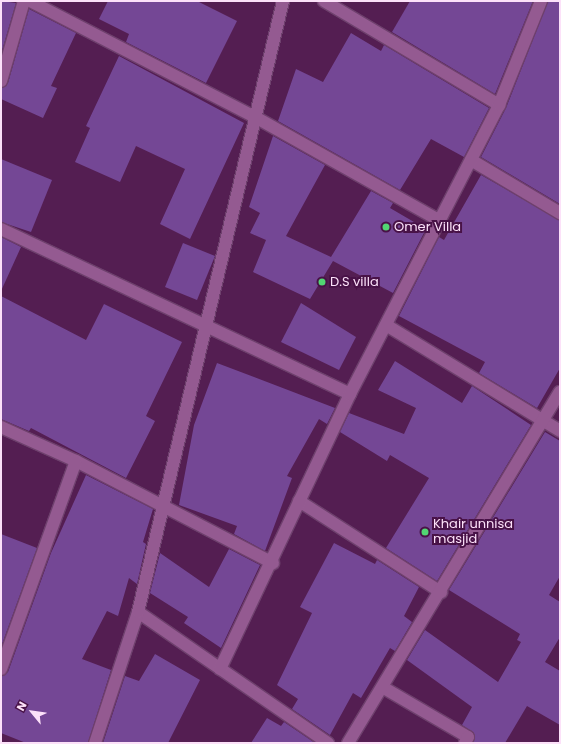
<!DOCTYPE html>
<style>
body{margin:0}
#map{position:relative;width:561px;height:744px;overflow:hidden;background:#541e52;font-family:Poppins,sans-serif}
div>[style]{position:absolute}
.building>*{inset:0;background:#744795}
.roads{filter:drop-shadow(1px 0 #6e406d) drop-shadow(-1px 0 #6e406d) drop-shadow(0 1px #6e406d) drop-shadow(0 -1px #6e406d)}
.minor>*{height:12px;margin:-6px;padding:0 6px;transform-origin:6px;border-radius:6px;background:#945a91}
.dots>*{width:11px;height:11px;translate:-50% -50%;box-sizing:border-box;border:2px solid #481247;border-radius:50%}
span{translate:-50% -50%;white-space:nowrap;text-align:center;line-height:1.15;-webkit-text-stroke:4px #481247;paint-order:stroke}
.poi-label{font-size:13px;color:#fce1f9}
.left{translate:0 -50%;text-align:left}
.frame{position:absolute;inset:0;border:2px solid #fce1f9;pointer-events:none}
.north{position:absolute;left:12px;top:692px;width:40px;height:40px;-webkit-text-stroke:3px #481247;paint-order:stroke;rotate:299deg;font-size:11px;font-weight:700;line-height:16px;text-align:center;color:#fce1f9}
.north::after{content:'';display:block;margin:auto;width:14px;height:18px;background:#fce1f9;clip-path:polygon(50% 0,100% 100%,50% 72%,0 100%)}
</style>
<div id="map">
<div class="building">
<div style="clip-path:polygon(1px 1px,16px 3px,1px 54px)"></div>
<div style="clip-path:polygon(108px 1px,197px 1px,237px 21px,206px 83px,126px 42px,129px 34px,99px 19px)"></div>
<div style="clip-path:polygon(410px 1px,533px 1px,495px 94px,392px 32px)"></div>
<div style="clip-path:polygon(548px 1px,560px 1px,560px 204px,481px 157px,506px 108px)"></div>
<div style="clip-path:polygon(29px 9px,76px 33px,51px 86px,57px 88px,43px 118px,1px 99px,1px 88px,8px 83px)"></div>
<div style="clip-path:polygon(351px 33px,381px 51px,384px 45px,489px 108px,464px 157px,431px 139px,400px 190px,278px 121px,296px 69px,323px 82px)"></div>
<div style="clip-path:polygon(119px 56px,244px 123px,190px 239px,160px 224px,185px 169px,136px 146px,120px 182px,75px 162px,90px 128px,86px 126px)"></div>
<div style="clip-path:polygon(273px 136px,325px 165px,286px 236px,331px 257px,371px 191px,393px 203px,390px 208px,426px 229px,393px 293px,333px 261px,310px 299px,253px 272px,266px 240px,250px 233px,260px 213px,249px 207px)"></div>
<div style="clip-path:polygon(1px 159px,52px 180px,31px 232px,1px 222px)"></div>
<div style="clip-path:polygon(481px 175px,560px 220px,560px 368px,537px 408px,479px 373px,485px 362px,399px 316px,439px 237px,444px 240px)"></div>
<div style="clip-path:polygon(1px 237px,21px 247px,1px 291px)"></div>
<div style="clip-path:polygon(183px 243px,215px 256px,197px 300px,165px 287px)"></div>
<div style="clip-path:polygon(1px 296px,86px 340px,104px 304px,182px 342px,146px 416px,155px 421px,126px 478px,31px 428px,29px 431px,1px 419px)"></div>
<div style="clip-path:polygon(301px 303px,356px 337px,339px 370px,281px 342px)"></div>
<div style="clip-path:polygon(395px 361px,462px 403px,472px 386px,531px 425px,437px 581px,386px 548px,429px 478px,390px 455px,387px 461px,340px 432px,349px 413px,404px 434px,416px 408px,378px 390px)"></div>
<div style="clip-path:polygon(217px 363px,335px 408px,327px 424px,319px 419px,287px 476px,292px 478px,265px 551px,234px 534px,237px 526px,179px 505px,194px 425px)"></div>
<div style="clip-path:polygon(545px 432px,560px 441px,560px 576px,549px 595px,560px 602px,560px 637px,545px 662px,560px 671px,560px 725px,527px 706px,505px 743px,473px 743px,474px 733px,462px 725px,472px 707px,407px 660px,425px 630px,498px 682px,521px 642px,517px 640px,520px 634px,449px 590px)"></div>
<div style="clip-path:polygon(86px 475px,153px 509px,143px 542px,146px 544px,137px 584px,129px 578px,118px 616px,107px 611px,82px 659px,111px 670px,88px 743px,26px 743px,1px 733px,1px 676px,8px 672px,51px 553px)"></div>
<div style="clip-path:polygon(1px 534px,37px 548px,1px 647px)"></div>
<div style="clip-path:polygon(334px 543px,375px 564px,377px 560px,419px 587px,404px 616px,412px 622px,395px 651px,390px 648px,361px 698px,353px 693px,330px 735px,292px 709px,298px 699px,277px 685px,312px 613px,300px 607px)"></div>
<div style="clip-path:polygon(229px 549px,260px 565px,221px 648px,184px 623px,188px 617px,150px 593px,160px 553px,209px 587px)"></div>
<div style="clip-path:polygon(155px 654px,200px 680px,168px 743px,103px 743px,125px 676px,139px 681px)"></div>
<div style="clip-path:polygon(267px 718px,281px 726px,284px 722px,315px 743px,251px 743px)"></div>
</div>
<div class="roads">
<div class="minor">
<div style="left:30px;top:1px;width:253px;rotate:27.3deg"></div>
<div style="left:255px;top:117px;width:212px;rotate:29.3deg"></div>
<div style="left:324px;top:1px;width:204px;rotate:30.7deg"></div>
<div style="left:1px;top:81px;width:83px;rotate:-74deg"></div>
<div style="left:471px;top:160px;width:104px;rotate:30.8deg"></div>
<div style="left:1px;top:229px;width:386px;rotate:25.3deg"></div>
<div style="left:386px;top:325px;width:204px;rotate:31.3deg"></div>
<div style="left:1px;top:427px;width:82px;rotate:24.4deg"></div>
<div style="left:76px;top:461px;width:222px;rotate:27.4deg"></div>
<div style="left:299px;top:501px;width:169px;rotate:32.7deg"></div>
<div style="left:138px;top:612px;width:231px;rotate:34.6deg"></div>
<div style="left:1px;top:669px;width:221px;rotate:-70.2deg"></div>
<div style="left:220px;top:669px;width:304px;rotate:-64.7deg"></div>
<div style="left:350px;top:394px;width:325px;rotate:-62.7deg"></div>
<div style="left:499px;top:105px;width:112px;rotate:-68deg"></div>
<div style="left:384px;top:688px;width:97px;rotate:30.3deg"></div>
<div style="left:468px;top:737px;width:7px;rotate:117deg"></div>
<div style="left:95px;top:743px;width:138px;rotate:-71.8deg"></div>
<div style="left:138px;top:612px;width:628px;rotate:-76.65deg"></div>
<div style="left:348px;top:743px;width:410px;rotate:-58.9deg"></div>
</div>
</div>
<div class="dots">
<div style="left:386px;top:227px;background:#52d673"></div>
<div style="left:322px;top:282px;background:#52d673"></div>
<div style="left:425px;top:532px;background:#52d673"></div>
</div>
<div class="poi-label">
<span class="left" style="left:394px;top:227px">Omer Villa</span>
<span class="left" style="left:330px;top:282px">D.S villa</span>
<span class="left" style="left:433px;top:532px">Khair unnisa<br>masjid</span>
</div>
<div class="frame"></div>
<div class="north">N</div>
</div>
